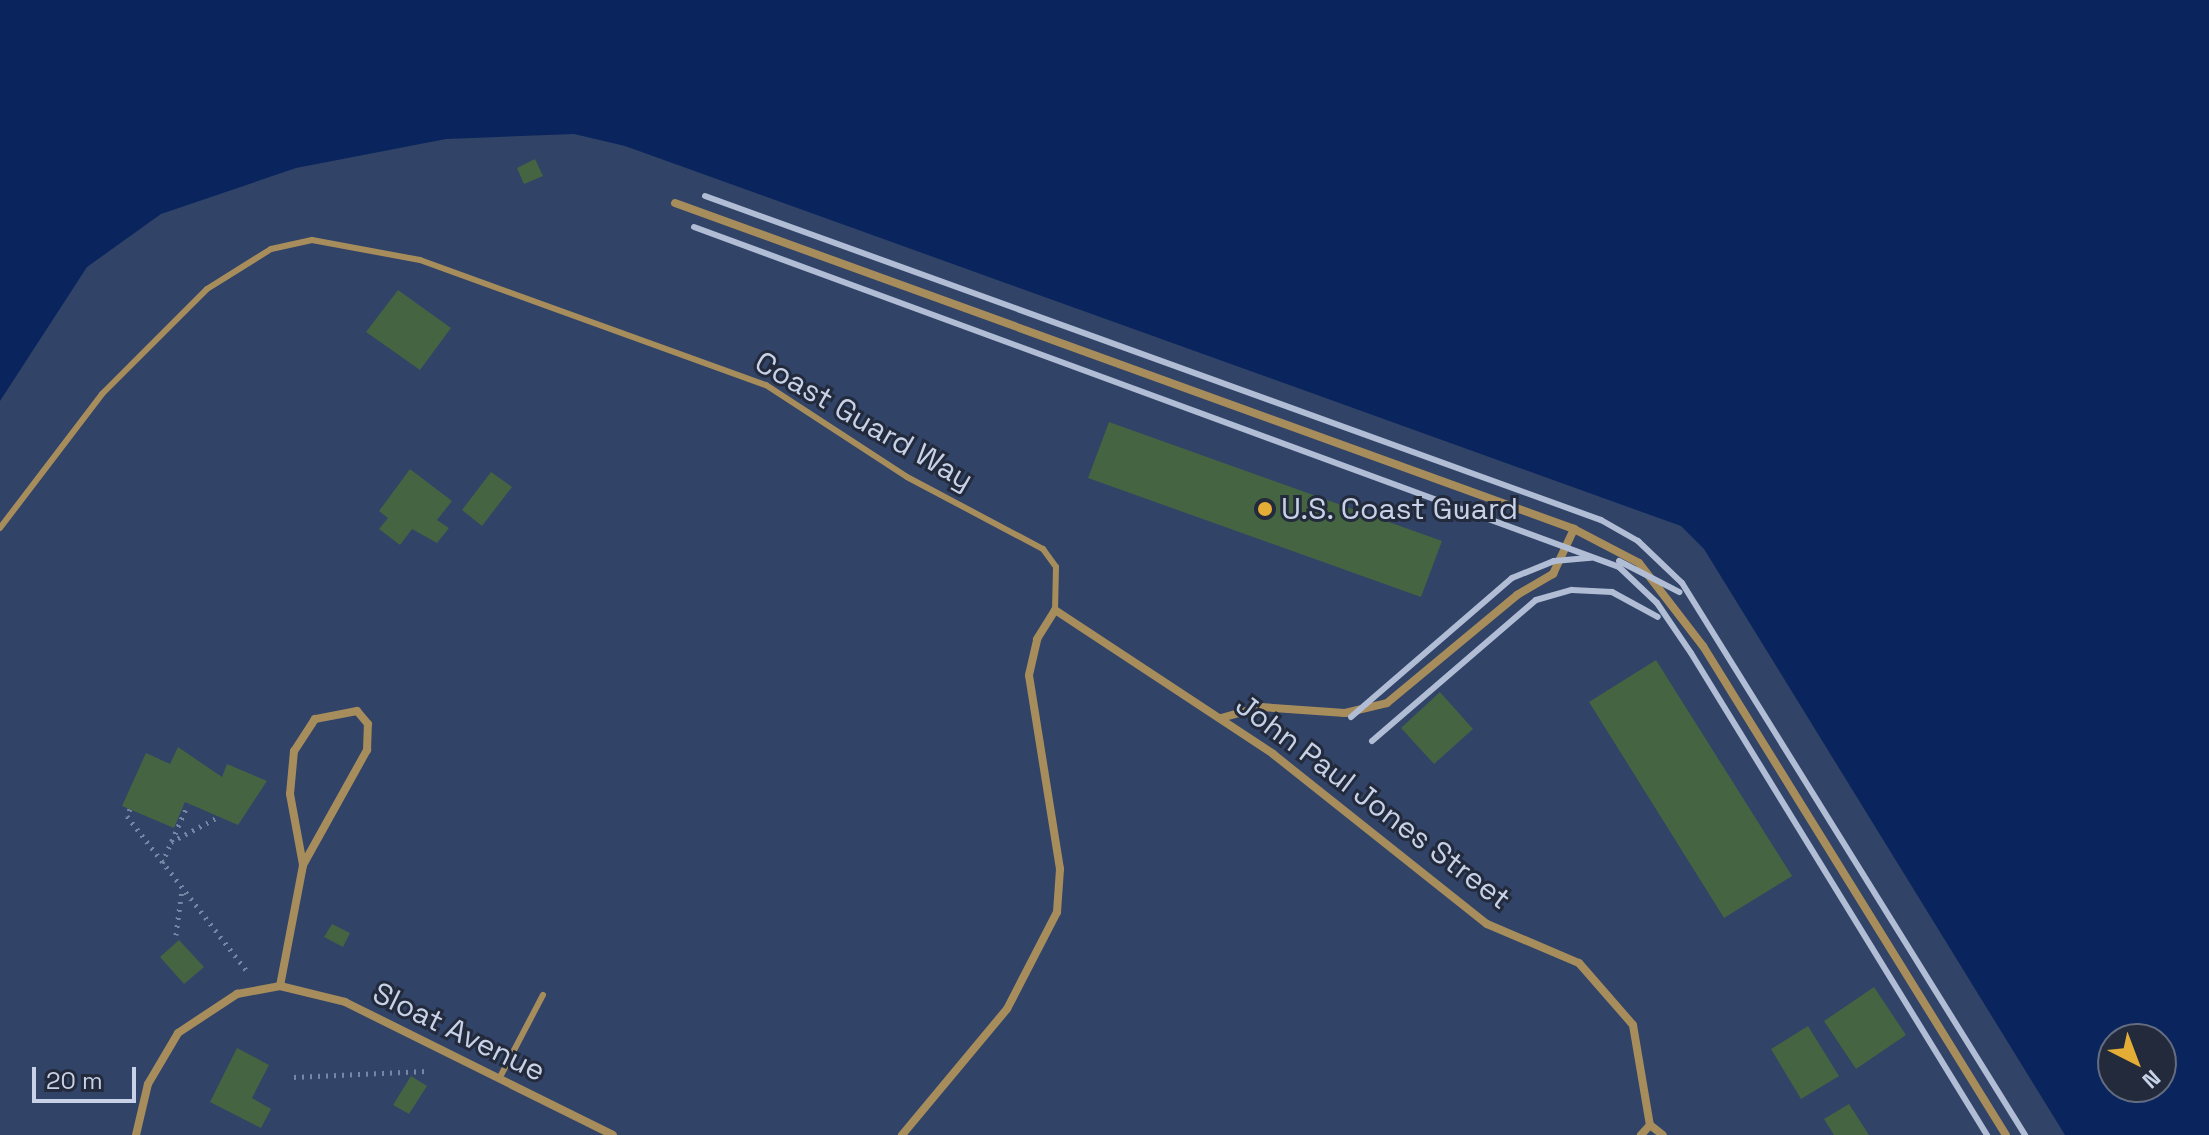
<!DOCTYPE html>
<style>
body{margin:0}
#map{position:relative;width:2209px;height:1135px;overflow:hidden;background:#314367;font-family:"Space Grotesk",sans-serif}
div>[style]{position:absolute}
.water>*{inset:0;background:#0a255d}
.building>*{inset:0;background:#446442}
.path>*{height:5px;margin-top:-2.5px;transform-origin:0;background:repeating-linear-gradient(90deg,#7786a4 0 2px,transparent 0 8px)}
.lane>*{height:6px;margin:-3px;padding:0 3px;transform-origin:3px;border-radius:3px;background:#a78d5b}
.street>*{height:8px;margin:-4px;padding:0 4px;transform-origin:4px;border-radius:4px;background:#a78d5b}
.rail>*{height:6px;margin:-3px;padding:0 3px;transform-origin:3px;border-radius:3px;background:#b1bdd5}
.dots>*{width:22px;height:22px;translate:-50% -50%;box-sizing:border-box;border:4px solid #222a3b;border-radius:50%}
span{translate:-50% -50%;white-space:nowrap;text-align:center;line-height:1.15;-webkit-text-stroke:6px #222a3b;paint-order:stroke}
.street-label{font-size:30px;color:#c7d2e8}
.poi-label{font-size:30px;color:#c7d2e8}
.left{translate:0 -50%;text-align:left}
.north{position:absolute;left:2097px;top:1023px;width:80px;height:80px;box-sizing:border-box;background:#222a3b;border:2px solid #646d80;border-radius:50%;rotate:138deg;font-size:22px;font-weight:700;line-height:32px;text-align:center;color:#c7d2e8}
.north::after{content:'';display:block;margin:auto;width:28px;height:36px;background:#e4ad35;clip-path:polygon(50% 0,100% 100%,50% 72%,0 100%)}
.scale{position:absolute;left:32px;top:1067px;width:104px;height:36px;box-sizing:border-box;border:4px solid #c7d2e8;border-top:0;padding-left:10px;font-size:24px;line-height:28px;white-space:nowrap;color:#c7d2e8;-webkit-text-stroke:6px #222a3b;paint-order:stroke}
</style>
<div id="map">
<div class="water">
<div style="clip-path:polygon(evenodd,0 0,2209px 0,2209px 1135px,2065px 1135px,1704px 549px,1681px 526px,625px 146px,574px 134px,446px 139px,296px 168px,161px 214px,87px 267px,0 401px,0 0,2113px 1039px,2161px 1039px,2161px 1087px,2113px 1087px,2113px 1039px)"></div>
</div>
<div class="building">
<div style="clip-path:polygon(535px 159px,543px 176px,524px 184px,517px 168px)"></div>
<div style="clip-path:polygon(398px 290px,451px 328px,420px 370px,366px 332px)"></div>
<div style="clip-path:polygon(1109px 422px,1442px 541px,1421px 597px,1088px 478px)"></div>
<div style="clip-path:polygon(410px 469px,452px 501px,437px 520px,449px 528px,437px 543px,412px 529px,400px 545px,379px 529px,388px 518px,379px 511px)"></div>
<div style="clip-path:polygon(491px 472px,512px 487px,482px 526px,462px 510px)"></div>
<div style="clip-path:polygon(1656px 660px,1792px 876px,1724px 918px,1589px 702px)"></div>
<div style="clip-path:polygon(1440px 692px,1473px 729px,1434px 764px,1401px 728px)"></div>
<div style="clip-path:polygon(178px 747px,222px 777px,227px 764px,267px 781px,238px 825px,185px 802px,174px 828px,122px 806px,146px 753px,170px 764px)"></div>
<div style="clip-path:polygon(332px 924px,350px 933px,343px 947px,324px 937px)"></div>
<div style="clip-path:polygon(179px 940px,204px 967px,184px 984px,160px 957px)"></div>
<div style="clip-path:polygon(384px 987px,396px 993px,391px 1002px,379px 996px)"></div>
<div style="clip-path:polygon(1874px 987px,1906px 1035px,1856px 1069px,1824px 1021px)"></div>
<div style="clip-path:polygon(1808px 1026px,1839px 1076px,1801px 1099px,1771px 1049px)"></div>
<div style="clip-path:polygon(237px 1048px,269px 1065px,252px 1098px,271px 1109px,261px 1128px,210px 1102px)"></div>
<div style="clip-path:polygon(411px 1076px,427px 1086px,409px 1114px,393px 1105px)"></div>
<div style="clip-path:polygon(1849px 1104px,1869px 1135px,1834px 1135px,1824px 1119px)"></div>
</div>
<div class="path">
<div style="left:130px;top:809px;width:8px;rotate:113deg"></div>
<div style="left:127px;top:816px;width:196px;rotate:52.3deg"></div>
<div style="left:171px;top:842px;width:53px;rotate:-28deg"></div>
<div style="left:162px;top:863px;width:64px;rotate:-66.2deg"></div>
<div style="left:176px;top:935px;width:46px;rotate:-82.6deg"></div>
<div style="left:294px;top:1077px;width:132px;rotate:-2.6deg"></div>
</div>
<div class="lane">
<div style="left:0;top:528px;width:168px;rotate:-52.7deg"></div>
<div style="left:102px;top:394px;width:148px;rotate:-45deg"></div>
<div style="left:207px;top:289px;width:75px;rotate:-32deg"></div>
<div style="left:271px;top:249px;width:42px;rotate:-12.4deg"></div>
<div style="left:312px;top:240px;width:110px;rotate:10.5deg"></div>
<div style="left:420px;top:260px;width:368px;rotate:19.9deg"></div>
<div style="left:766px;top:385px;width:168px;rotate:33.1deg"></div>
<div style="left:907px;top:477px;width:154px;rotate:27.9deg"></div>
<div style="left:1043px;top:549px;width:22px;rotate:54deg"></div>
<div style="left:1056px;top:567px;width:43px;rotate:91.3deg"></div>
<div style="left:499px;top:1079px;width:95px;rotate:-62.4deg"></div>
</div>
<div class="street">
<div style="left:675px;top:203px;width:956px;rotate:19.93deg"></div>
<div style="left:1574px;top:529px;width:73px;rotate:27.6deg"></div>
<div style="left:1639px;top:563px;width:105px;rotate:52.4deg"></div>
<div style="left:1703px;top:646px;width:575px;rotate:58.22deg"></div>
<div style="left:1221px;top:718px;width:41px;rotate:-15.4deg"></div>
<div style="left:1261px;top:707px;width:84px;rotate:4.1deg"></div>
<div style="left:1345px;top:713px;width:43px;rotate:-13.4deg"></div>
<div style="left:1387px;top:703px;width:169px;rotate:-39.7deg"></div>
<div style="left:1517px;top:595px;width:42px;rotate:-30.3deg"></div>
<div style="left:1553px;top:574px;width:50px;rotate:-65deg"></div>
<div style="left:280px;top:986px;width:123px;rotate:-79.2deg"></div>
<div style="left:303px;top:865px;width:132px;rotate:-60.9deg"></div>
<div style="left:367px;top:750px;width:26px;rotate:-88deg"></div>
<div style="left:368px;top:724px;width:17px;rotate:-130deg"></div>
<div style="left:357px;top:711px;width:43px;rotate:169.2deg"></div>
<div style="left:315px;top:719px;width:38px;rotate:123deg"></div>
<div style="left:294px;top:751px;width:43px;rotate:95.3deg"></div>
<div style="left:290px;top:794px;width:72px;rotate:79.6deg"></div>
<div style="left:136px;top:1135px;width:52px;rotate:-76.8deg"></div>
<div style="left:148px;top:1084px;width:59px;rotate:-59.5deg"></div>
<div style="left:178px;top:1033px;width:71px;rotate:-33.5deg"></div>
<div style="left:237px;top:994px;width:44px;rotate:-10.5deg"></div>
<div style="left:280px;top:986px;width:67px;rotate:13.8deg"></div>
<div style="left:345px;top:1002px;width:299px;rotate:26.4deg"></div>
<div style="left:902px;top:1135px;width:164px;rotate:-50.2deg"></div>
<div style="left:1007px;top:1009px;width:109px;rotate:-62.7deg"></div>
<div style="left:1057px;top:912px;width:43px;rotate:-86deg"></div>
<div style="left:1060px;top:869px;width:196px;rotate:-99.1deg"></div>
<div style="left:1029px;top:675px;width:37px;rotate:-77deg"></div>
<div style="left:1037px;top:639px;width:34px;rotate:-58deg"></div>
<div style="left:1055px;top:610px;width:261px;rotate:33.4deg"></div>
<div style="left:1273px;top:754px;width:273px;rotate:38.5deg"></div>
<div style="left:1487px;top:924px;width:100px;rotate:23deg"></div>
<div style="left:1579px;top:963px;width:82px;rotate:48.9deg"></div>
<div style="left:1633px;top:1025px;width:101px;rotate:80.4deg"></div>
<div style="left:1650px;top:1125px;width:16px;rotate:38deg"></div>
<div style="left:1641px;top:1135px;width:13px;rotate:-48deg"></div>
</div>
<div class="rail">
<div style="left:705px;top:196px;width:953px;rotate:19.88deg"></div>
<div style="left:1601px;top:520px;width:43px;rotate:29.6deg"></div>
<div style="left:1638px;top:541px;width:61px;rotate:43.7deg"></div>
<div style="left:1682px;top:583px;width:650px;rotate:58.14deg"></div>
<div style="left:694px;top:227px;width:986px;rotate:20.18deg"></div>
<div style="left:1619px;top:567px;width:52px;rotate:43.5deg"></div>
<div style="left:1657px;top:603px;width:60px;rotate:55.8deg"></div>
<div style="left:1691px;top:653px;width:566px;rotate:58.45deg"></div>
<div style="left:1619px;top:561px;width:68px;rotate:27.3deg"></div>
<div style="left:1351px;top:717px;width:213px;rotate:-40.8deg"></div>
<div style="left:1512px;top:578px;width:45px;rotate:-22deg"></div>
<div style="left:1554px;top:561px;width:37px;rotate:-5deg"></div>
<div style="left:1372px;top:741px;width:216px;rotate:-40.7deg"></div>
<div style="left:1536px;top:600px;width:37px;rotate:-16deg"></div>
<div style="left:1572px;top:590px;width:40px;rotate:2.9deg"></div>
<div style="left:1612px;top:592px;width:52px;rotate:28.5deg"></div>
</div>
<div class="dots">
<div style="left:1265px;top:509px;background:#e4ad35"></div>
</div>
<div class="street-label">
<span style="left:864px;top:421px;rotate:30deg">Coast Guard Way</span>
<span style="left:1373px;top:802px;rotate:37deg">John Paul Jones Street</span>
<span style="left:459px;top:1032px;rotate:26deg">Sloat Avenue</span>
</div>
<div class="poi-label">
<span class="left" style="left:1281px;top:509px">U.S. Coast Guard</span>
</div>
<div class="north">N</div>
<div class="scale">20 m</div>
</div>
